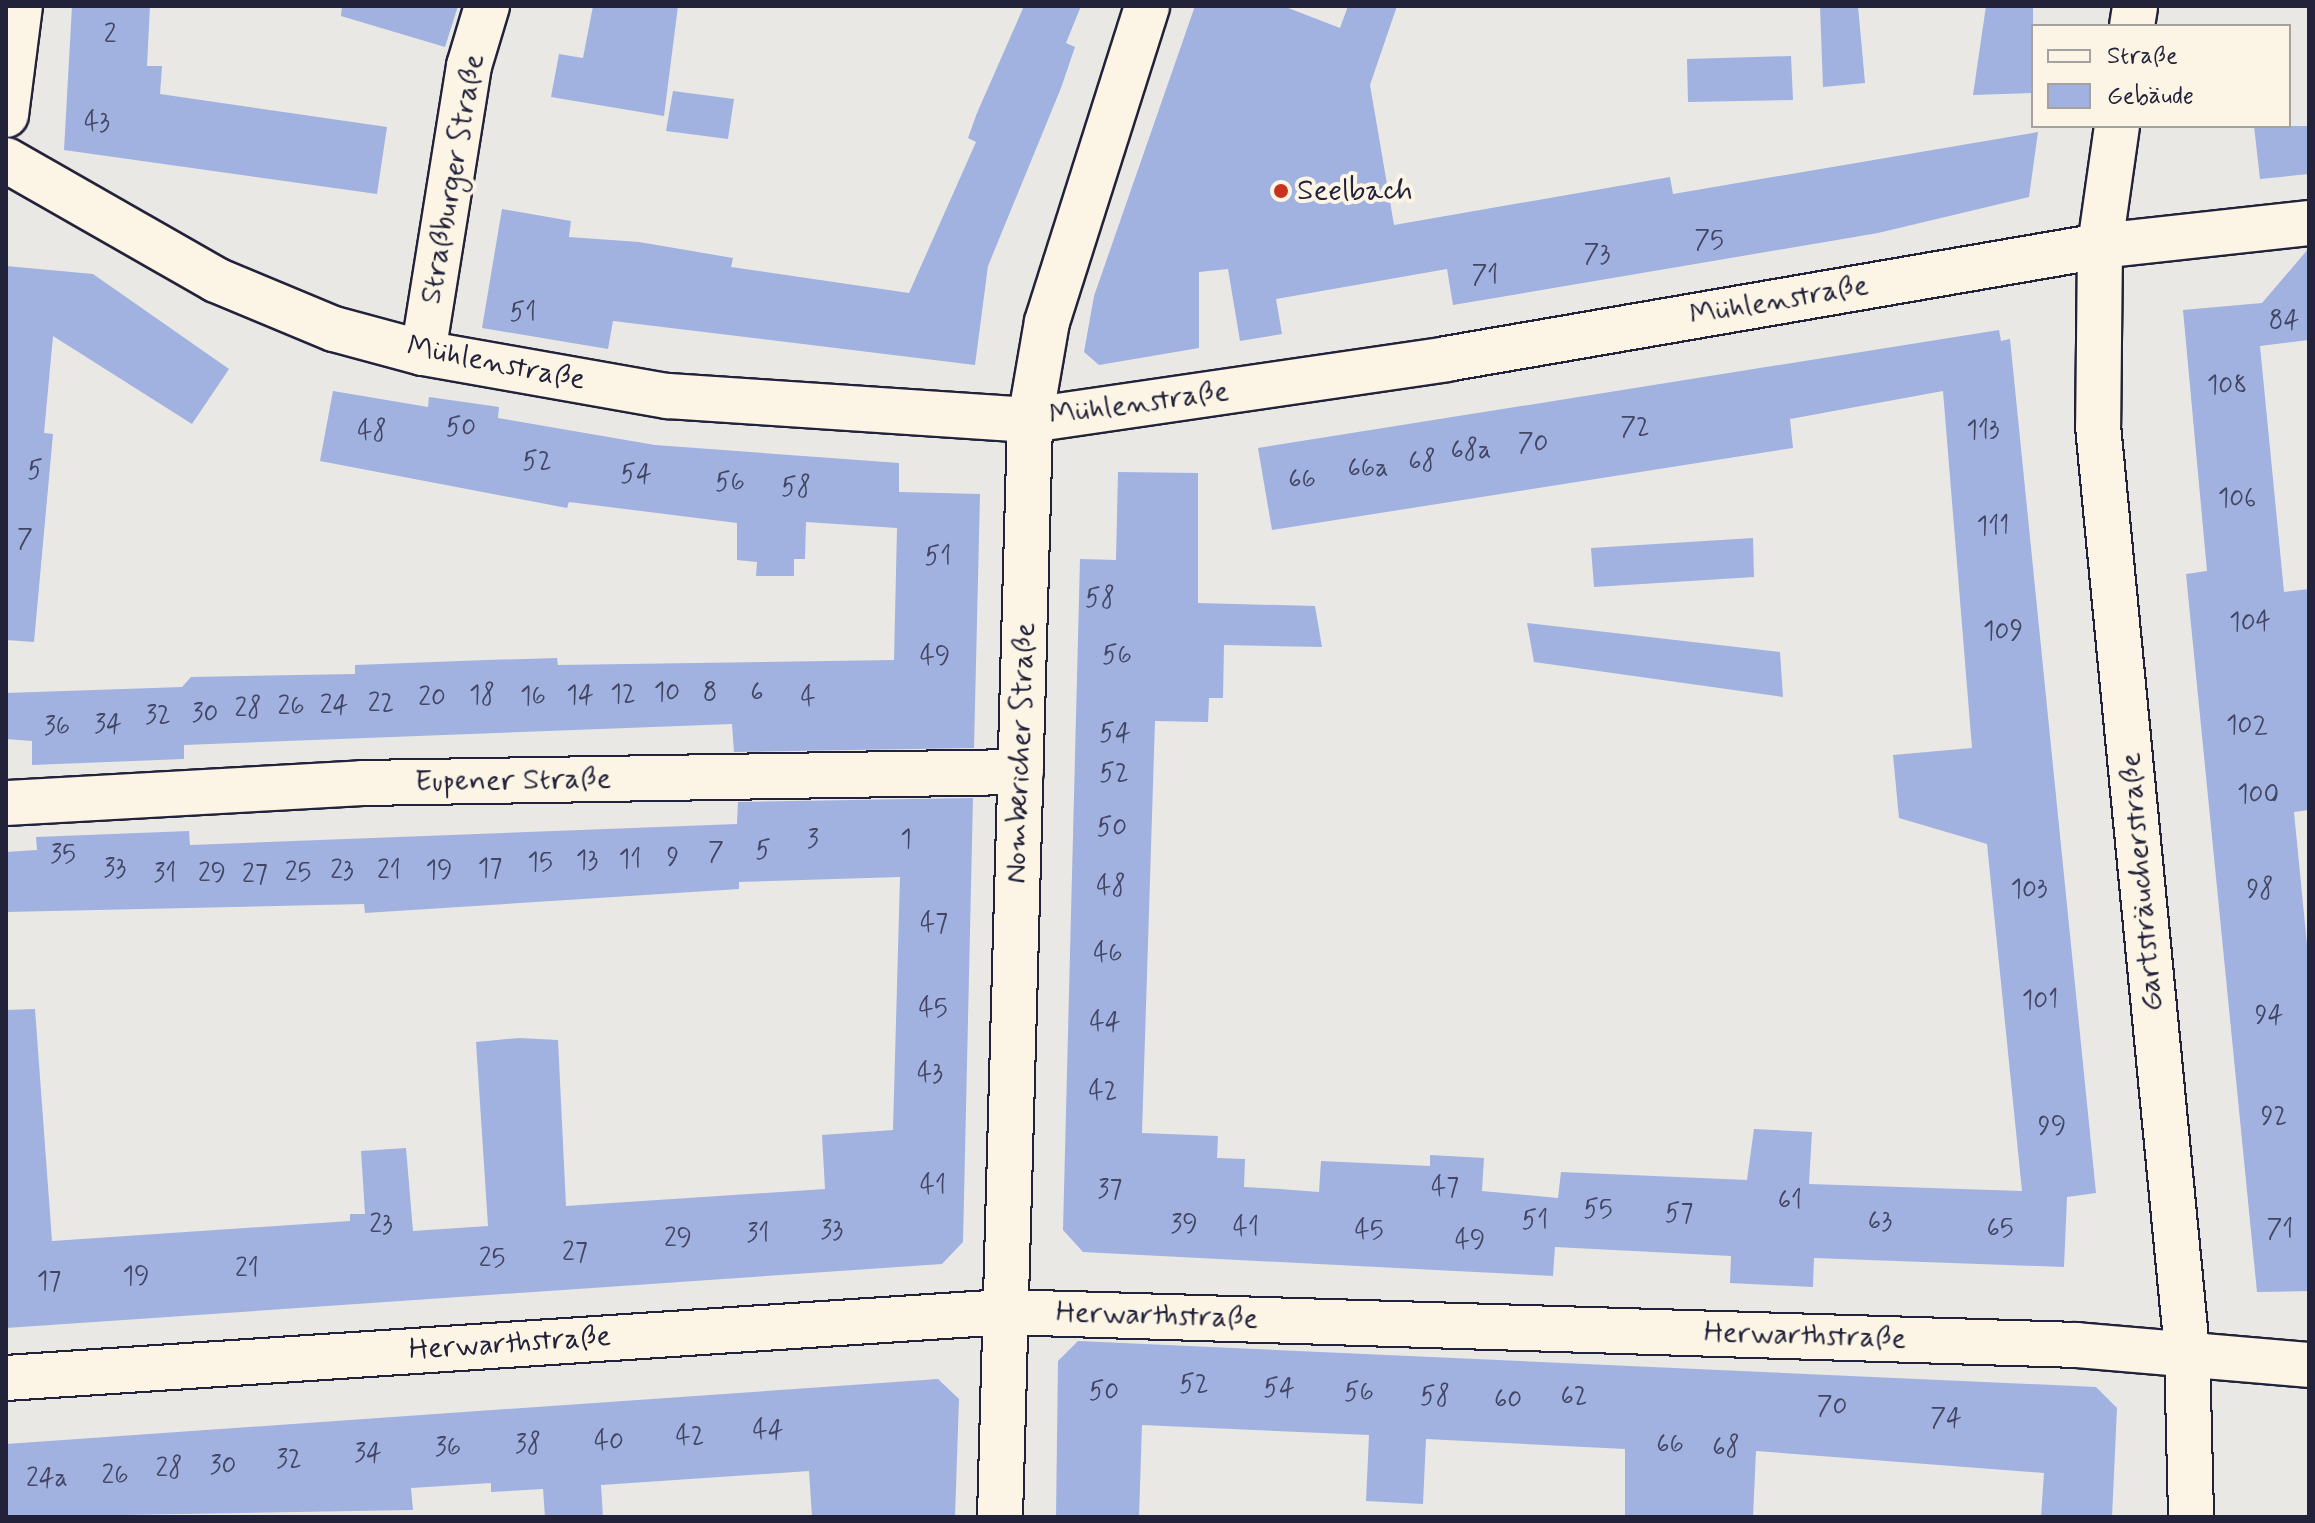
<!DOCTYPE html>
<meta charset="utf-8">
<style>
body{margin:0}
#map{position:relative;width:2315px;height:1523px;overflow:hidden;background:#eae8e4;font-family:Mynerve,sans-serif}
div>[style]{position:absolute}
.building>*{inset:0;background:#a1b2e0}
.roads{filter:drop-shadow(2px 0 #22223b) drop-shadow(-2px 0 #22223b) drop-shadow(0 2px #22223b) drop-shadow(0 -2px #22223b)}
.minor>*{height:44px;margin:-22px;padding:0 22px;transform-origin:22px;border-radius:22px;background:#fcf5e5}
.dots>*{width:22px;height:22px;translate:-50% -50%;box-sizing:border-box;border:4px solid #fcf5e5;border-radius:50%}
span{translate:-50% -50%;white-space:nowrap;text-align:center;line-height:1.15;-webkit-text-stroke:8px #fcf5e5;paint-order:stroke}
.number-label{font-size:26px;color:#424664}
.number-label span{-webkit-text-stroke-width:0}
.street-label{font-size:30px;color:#22223b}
.poi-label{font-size:30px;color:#22223b}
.left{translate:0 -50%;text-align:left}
.frame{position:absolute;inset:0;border:8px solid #22223b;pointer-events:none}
.legend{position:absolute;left:2031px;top:24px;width:260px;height:104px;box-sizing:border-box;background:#fcf5e5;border:2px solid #a5a1a1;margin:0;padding:10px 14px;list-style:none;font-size:24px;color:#22223b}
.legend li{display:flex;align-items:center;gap:16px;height:40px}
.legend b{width:40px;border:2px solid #a5a1a1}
</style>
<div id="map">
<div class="building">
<div style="clip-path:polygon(72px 6px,150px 6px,147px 66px,162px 66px,160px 94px,387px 127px,377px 194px,64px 150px)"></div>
<div style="clip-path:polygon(342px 6px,458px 6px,445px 47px,341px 16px)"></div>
<div style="clip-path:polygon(593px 6px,678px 6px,664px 116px,551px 97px,559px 54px,583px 58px)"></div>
<div style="clip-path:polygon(1024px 6px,1081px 6px,1066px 43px,1075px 47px,1061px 88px,988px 266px,975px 365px,613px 321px,608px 349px,482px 328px,502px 209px,571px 221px,569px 237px,639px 242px,733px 258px,731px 267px,909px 293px,976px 142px,968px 138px,977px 113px)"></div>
<div style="clip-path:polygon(1195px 6px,1283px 6px,1340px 28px,1348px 6px,1397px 6px,1370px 85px,1394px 225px,1670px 177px,1673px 194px,2038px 132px,2029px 197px,1878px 233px,1453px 305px,1447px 269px,1276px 299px,1282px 334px,1240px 341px,1228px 269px,1199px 272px,1199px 348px,1099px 365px,1084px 352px,1094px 296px)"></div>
<div style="clip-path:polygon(1820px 6px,1858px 6px,1865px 83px,1823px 87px)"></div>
<div style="clip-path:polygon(1986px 6px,2033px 6px,2033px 93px,1973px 95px)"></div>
<div style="clip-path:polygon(1791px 56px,1793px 100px,1688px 102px,1687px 59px)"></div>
<div style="clip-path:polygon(673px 91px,734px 99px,728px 139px,666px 131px)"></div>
<div style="clip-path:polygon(2254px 126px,2309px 126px,2309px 174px,2260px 179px)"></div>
<div style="clip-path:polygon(2309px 248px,2309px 340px,2260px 346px,2284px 592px,2309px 589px,2309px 810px,2294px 812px,2309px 965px,2309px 1291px,2257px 1292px,2186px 574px,2207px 571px,2183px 310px,2262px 303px)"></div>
<div style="clip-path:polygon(6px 266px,93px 274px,229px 369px,192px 424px,53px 336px,44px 433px,53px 434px,34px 642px,6px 640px)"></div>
<div style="clip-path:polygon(1999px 330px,2001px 341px,2010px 339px,2096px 1193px,2067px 1197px,2064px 1267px,1814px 1258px,1813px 1287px,1730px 1283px,1731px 1256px,1555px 1247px,1553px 1276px,1083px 1252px,1063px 1230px,1080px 559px,1116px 560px,1118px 472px,1198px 473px,1198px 603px,1315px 606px,1322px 647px,1224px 645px,1223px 698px,1209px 698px,1208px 722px,1155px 721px,1142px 1133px,1218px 1136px,1217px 1158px,1245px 1159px,1244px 1187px,1280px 1189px,1319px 1192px,1321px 1161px,1430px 1166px,1430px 1155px,1484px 1158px,1482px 1191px,1558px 1198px,1561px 1172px,1747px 1180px,1754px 1129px,1812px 1132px,1809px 1184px,2022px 1191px,1987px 844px,1899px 818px,1893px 755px,1972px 748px,1943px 391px,1790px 419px,1793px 448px,1272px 530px,1258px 448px)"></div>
<div style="clip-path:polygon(333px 391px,428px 407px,429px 397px,499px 407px,498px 418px,655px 445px,899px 463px,899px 492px,980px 494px,974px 748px,734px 752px,732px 724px,184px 745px,184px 759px,32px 765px,32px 741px,6px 739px,6px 693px,182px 687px,191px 677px,355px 674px,355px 665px,486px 660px,557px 658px,558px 665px,894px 660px,897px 528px,806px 522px,805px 559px,794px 559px,794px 576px,756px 576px,757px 562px,737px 560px,737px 523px,569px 502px,567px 508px,320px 461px)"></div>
<div style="clip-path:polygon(1753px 538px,1754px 577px,1594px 587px,1591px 548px)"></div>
<div style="clip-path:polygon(1527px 623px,1780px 652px,1783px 697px,1534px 662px)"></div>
<div style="clip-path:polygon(973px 798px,963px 1242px,942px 1264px,6px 1328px,6px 1010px,35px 1009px,52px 1241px,350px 1221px,350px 1214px,365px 1214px,361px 1151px,406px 1148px,413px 1231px,488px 1226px,476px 1042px,519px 1038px,558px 1040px,566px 1206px,825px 1189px,822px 1135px,893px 1130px,900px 877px,739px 882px,739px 889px,365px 913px,364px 904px,6px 912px,6px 852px,37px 850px,36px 837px,189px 831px,190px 845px,737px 824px,738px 802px)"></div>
<div style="clip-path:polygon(1078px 1341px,2096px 1387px,2117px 1408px,2112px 1517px,2041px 1517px,2044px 1473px,1756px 1451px,1753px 1517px,1625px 1517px,1625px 1449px,1426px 1439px,1423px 1504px,1366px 1501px,1369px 1435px,1142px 1425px,1139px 1517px,1056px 1517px,1058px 1361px)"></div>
<div style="clip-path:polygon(938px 1379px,959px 1399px,955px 1517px,812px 1517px,809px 1471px,601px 1485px,603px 1517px,545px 1517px,543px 1489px,491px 1492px,491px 1483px,411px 1488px,413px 1510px,6px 1517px,6px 1444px)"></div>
</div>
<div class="roads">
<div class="minor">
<div style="left:2132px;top:26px;width:20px;rotate:-81deg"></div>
<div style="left:6px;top:115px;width:110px;rotate:-82.7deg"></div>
<div style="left:2117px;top:126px;width:121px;rotate:98.1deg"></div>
<div style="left:2100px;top:246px;width:180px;rotate:90.6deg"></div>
<div style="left:2098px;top:426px;width:929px;rotate:84.5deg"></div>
<div style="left:2187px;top:1351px;width:166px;rotate:88.6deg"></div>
<div style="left:6px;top:160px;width:242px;rotate:29.7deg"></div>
<div style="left:216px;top:280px;width:128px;rotate:22.6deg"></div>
<div style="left:334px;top:329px;width:92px;rotate:15.1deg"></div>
<div style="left:423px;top:353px;width:249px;rotate:10deg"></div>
<div style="left:668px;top:396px;width:363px;rotate:3.8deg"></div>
<div style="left:1030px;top:420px;width:420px;rotate:-8.3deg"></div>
<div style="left:1446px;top:359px;width:664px;rotate:-9.8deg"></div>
<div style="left:2100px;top:246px;width:210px;rotate:-6.3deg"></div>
<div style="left:423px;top:353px;width:291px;rotate:-80.9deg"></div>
<div style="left:469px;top:66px;width:63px;rotate:-73.3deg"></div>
<div style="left:6px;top:803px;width:357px;rotate:-3.2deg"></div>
<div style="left:362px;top:783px;width:659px;rotate:-0.96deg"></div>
<div style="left:6px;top:1378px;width:1000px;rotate:-3.78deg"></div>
<div style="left:1004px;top:1312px;width:1073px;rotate:1.76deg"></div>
<div style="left:2076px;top:1345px;width:234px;rotate:4.9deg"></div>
<div style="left:1000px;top:1517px;width:1097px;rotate:-88.43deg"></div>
<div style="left:1030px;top:420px;width:99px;rotate:-80.2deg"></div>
<div style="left:1047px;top:322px;width:331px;rotate:-72.4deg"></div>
</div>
</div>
<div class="dots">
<div style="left:1281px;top:191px;background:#c8321e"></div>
</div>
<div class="number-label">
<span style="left:110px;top:36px">2</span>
<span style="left:97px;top:124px">43</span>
<span style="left:1709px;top:242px">75</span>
<span style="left:1597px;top:256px">73</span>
<span style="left:1485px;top:277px">71</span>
<span style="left:523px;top:314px">51</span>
<span style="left:2284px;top:322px">84</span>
<span style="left:2227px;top:387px">108</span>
<span style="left:461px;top:429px">50</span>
<span style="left:1635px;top:429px">72</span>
<span style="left:1983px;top:432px">113</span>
<span style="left:372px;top:433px">48</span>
<span style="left:1533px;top:445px">70</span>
<span style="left:1471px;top:452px">68a</span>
<span style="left:537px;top:463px">52</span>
<span style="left:1422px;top:463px">68</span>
<span style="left:1368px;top:470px">66a</span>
<span style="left:35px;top:472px">5</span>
<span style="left:636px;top:476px">54</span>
<span style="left:1302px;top:481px">66</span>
<span style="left:730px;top:484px">56</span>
<span style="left:796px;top:489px">58</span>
<span style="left:2237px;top:500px">106</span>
<span style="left:1993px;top:528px">111</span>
<span style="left:25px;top:541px">7</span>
<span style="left:938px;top:558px">51</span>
<span style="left:1100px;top:600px">58</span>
<span style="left:2250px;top:624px">104</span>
<span style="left:2003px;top:633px">109</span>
<span style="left:1117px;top:657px">56</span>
<span style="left:935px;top:658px">49</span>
<span style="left:667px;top:694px">10</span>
<span style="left:710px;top:694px">8</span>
<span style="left:757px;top:694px">6</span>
<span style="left:623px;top:696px">12</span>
<span style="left:482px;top:697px">18</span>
<span style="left:580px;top:697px">14</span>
<span style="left:533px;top:698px">16</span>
<span style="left:432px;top:699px">20</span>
<span style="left:808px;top:699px">4</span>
<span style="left:381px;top:705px">22</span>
<span style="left:334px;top:707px">24</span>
<span style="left:291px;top:708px">26</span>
<span style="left:248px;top:710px">28</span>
<span style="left:205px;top:715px">30</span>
<span style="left:158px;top:717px">32</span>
<span style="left:108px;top:726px">34</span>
<span style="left:2247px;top:727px">102</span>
<span style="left:57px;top:728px">36</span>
<span style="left:1115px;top:735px">54</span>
<span style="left:1114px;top:775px">52</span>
<span style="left:2258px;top:796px">100</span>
<span style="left:1112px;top:829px">50</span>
<span style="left:813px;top:841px">3</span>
<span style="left:906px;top:841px">1</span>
<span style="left:763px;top:852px">5</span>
<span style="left:716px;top:854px">7</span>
<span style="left:63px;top:856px">35</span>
<span style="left:673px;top:859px">9</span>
<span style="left:630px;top:861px">11</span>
<span style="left:587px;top:862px">13</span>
<span style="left:540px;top:864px">15</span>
<span style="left:115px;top:870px">33</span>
<span style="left:490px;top:870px">17</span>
<span style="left:342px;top:872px">23</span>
<span style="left:389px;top:872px">21</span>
<span style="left:439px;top:872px">19</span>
<span style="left:298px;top:874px">25</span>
<span style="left:165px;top:875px">31</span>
<span style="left:212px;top:875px">29</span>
<span style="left:255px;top:876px">27</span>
<span style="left:1111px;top:888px">48</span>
<span style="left:2029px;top:891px">103</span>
<span style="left:2260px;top:891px">98</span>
<span style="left:934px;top:925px">47</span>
<span style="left:1108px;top:955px">46</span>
<span style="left:2040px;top:1002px">101</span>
<span style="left:933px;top:1010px">45</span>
<span style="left:2269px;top:1017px">94</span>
<span style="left:1105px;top:1024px">44</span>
<span style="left:930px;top:1075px">43</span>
<span style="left:1103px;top:1093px">42</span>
<span style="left:2274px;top:1118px">92</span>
<span style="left:2052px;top:1128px">99</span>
<span style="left:933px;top:1187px">41</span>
<span style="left:1445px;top:1189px">47</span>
<span style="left:1110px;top:1191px">37</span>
<span style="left:1790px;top:1202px">61</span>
<span style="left:1598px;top:1211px">55</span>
<span style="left:1679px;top:1215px">57</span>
<span style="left:1535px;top:1222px">51</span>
<span style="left:1880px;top:1223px">63</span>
<span style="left:381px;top:1226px">23</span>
<span style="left:1184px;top:1226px">39</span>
<span style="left:1246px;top:1229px">41</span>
<span style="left:2000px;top:1230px">65</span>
<span style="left:2280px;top:1231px">71</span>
<span style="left:832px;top:1232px">33</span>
<span style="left:1369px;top:1232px">45</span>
<span style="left:758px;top:1235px">31</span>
<span style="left:678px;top:1240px">29</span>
<span style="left:1470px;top:1242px">49</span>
<span style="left:575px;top:1254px">27</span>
<span style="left:492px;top:1260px">25</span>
<span style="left:247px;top:1270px">21</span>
<span style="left:136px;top:1278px">19</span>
<span style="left:49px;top:1283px">17</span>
<span style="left:1194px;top:1386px">52</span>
<span style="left:1279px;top:1390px">54</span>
<span style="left:1104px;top:1393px">50</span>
<span style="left:1359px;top:1394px">56</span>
<span style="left:1435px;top:1398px">58</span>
<span style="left:1574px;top:1398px">62</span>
<span style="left:1508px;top:1401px">60</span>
<span style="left:1832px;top:1408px">70</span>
<span style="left:1946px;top:1420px">74</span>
<span style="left:768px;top:1432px">44</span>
<span style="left:690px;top:1438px">42</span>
<span style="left:609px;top:1443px">40</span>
<span style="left:528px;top:1446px">38</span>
<span style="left:1670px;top:1446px">66</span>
<span style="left:448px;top:1449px">36</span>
<span style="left:1726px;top:1449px">68</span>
<span style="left:368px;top:1455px">34</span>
<span style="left:289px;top:1461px">32</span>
<span style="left:223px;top:1467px">30</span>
<span style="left:169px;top:1470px">28</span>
<span style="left:115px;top:1477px">26</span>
<span style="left:47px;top:1480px">24a</span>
</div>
<div class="street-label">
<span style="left:453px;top:179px;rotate:-80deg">Straßburger Straße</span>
<span style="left:1779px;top:301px;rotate:-10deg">Mühlenstraße</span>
<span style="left:496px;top:364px;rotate:11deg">Mühlenstraße</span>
<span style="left:1139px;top:404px;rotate:-8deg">Mühlenstraße</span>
<span style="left:1021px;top:753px;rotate:-88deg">Nombericher Straße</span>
<span style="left:513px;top:781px;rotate:-1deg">Eupener Straße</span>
<span style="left:2142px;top:882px;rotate:-95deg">Gartsträucherstraße</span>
<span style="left:1157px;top:1316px;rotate:2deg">Herwarthstraße</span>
<span style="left:1805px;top:1336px;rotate:2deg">Herwarthstraße</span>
<span style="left:510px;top:1344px;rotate:-4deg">Herwarthstraße</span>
</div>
<div class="poi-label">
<span class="left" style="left:1297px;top:191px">Seelbach</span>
</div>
<div class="frame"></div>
<ul class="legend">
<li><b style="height:10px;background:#fcf5e5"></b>Straße</li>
<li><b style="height:22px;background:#a1b2e0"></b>Gebäude</li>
</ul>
</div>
